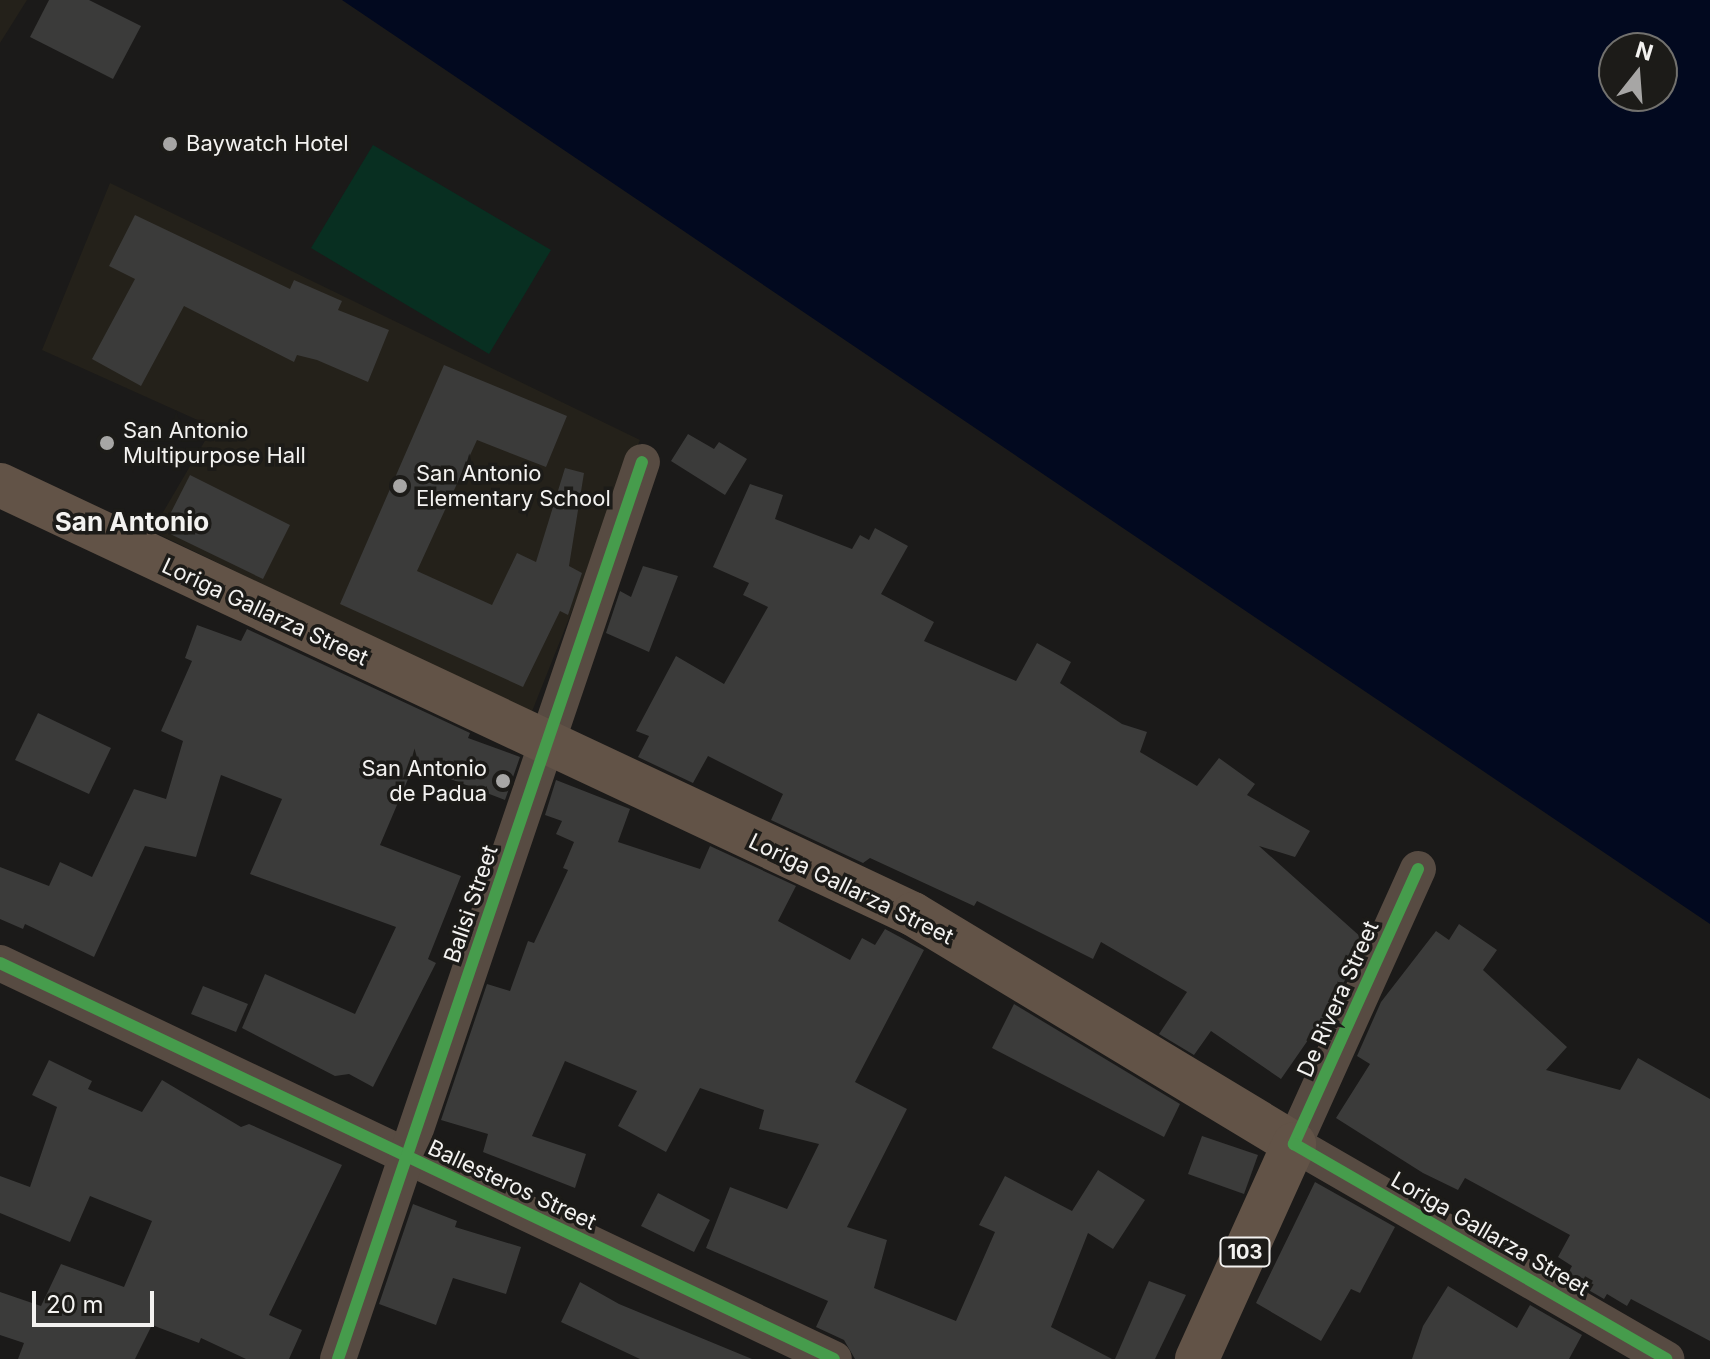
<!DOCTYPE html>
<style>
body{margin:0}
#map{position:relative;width:1710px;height:1359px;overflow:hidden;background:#1b1a19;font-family:Inter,sans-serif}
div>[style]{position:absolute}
.built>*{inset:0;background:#24211a}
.green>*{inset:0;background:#082f21}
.water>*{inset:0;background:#02091f}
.building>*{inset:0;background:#3b3b3a}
.street>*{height:36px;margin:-18px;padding:0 18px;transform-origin:18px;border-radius:18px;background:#574b42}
.primary>*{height:44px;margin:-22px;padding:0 22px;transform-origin:22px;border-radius:22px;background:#625347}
.cycleway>*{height:12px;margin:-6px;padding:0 6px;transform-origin:6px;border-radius:6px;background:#469c4c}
.dots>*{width:22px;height:22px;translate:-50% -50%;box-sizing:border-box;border:4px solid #1c1b18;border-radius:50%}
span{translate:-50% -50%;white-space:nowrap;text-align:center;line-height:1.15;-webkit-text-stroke:7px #1c1b18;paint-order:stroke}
.shield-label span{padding:2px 6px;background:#1c1b18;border:2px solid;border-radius:6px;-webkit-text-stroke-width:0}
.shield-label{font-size:20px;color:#f3f2f0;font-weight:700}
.poi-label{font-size:22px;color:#f3f2f0}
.left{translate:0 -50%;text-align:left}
.right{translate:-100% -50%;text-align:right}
.street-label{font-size:22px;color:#f3f2f0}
.quarter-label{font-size:26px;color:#f3f2f0;font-weight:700}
.north{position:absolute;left:1598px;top:32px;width:80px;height:80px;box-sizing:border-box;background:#1c1b18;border:2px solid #72716e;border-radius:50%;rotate:17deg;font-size:22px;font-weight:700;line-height:32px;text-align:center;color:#f3f2f0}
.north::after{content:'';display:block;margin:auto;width:28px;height:36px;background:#a7a6a5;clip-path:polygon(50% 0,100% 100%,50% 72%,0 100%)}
.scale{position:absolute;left:32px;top:1291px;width:122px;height:36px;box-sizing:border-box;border:4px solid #f3f2f0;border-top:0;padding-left:10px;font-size:24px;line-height:28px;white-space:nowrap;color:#f3f2f0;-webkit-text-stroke:6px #1c1b18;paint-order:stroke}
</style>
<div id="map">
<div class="built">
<div style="clip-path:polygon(0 0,27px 0,0 43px)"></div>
<div style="clip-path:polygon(110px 183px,640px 440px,531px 714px,152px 531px,213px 427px,42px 350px)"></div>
</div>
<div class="green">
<div style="clip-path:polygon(373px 145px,551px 250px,489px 354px,311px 248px)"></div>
</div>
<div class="water">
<div style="clip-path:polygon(evenodd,342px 0,1710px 0,1710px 924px,1222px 595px,342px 0,1614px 48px,1662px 48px,1662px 96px,1614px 96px,1614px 48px)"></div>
</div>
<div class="building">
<div style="clip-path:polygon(49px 0,89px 0,141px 26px,113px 79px,30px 37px)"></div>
<div style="clip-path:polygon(135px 215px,290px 289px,294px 280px,342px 301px,338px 310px,389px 330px,368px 382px,317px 360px,297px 355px,294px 362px,184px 306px,141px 386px,92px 359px,135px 279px,109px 266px)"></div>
<div style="clip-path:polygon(444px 365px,567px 416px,546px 467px,477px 440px,417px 571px,492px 605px,517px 553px,536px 562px,565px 468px,584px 473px,569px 566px,582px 573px,568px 615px,560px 611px,523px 687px,340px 604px)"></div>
<div style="clip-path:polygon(688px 434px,714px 449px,719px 442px,747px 459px,725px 495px,671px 461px)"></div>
<div style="clip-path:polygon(190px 475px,290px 525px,263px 579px,162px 530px)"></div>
<div style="clip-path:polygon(750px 484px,783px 495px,775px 519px,852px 549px,860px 535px,869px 540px,875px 528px,908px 546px,881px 594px,934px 622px,924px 641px,1016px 681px,1037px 643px,1071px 662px,1060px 683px,1122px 724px,1147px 732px,1140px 752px,1197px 786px,1219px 758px,1255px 784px,1247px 795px,1310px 831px,1295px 857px,1259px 846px,1363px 939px,1321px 1034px,1315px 1030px,1281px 1079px,1211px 1031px,1194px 1055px,1159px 1034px,1187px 992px,1101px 942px,1093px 959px,977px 901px,974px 906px,870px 858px,863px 863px,771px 820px,783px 794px,708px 756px,693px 783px,638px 757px,649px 736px,636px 731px,676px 656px,724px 684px,768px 607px,743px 595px,749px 583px,713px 567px)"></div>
<div style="clip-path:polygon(643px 566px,678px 576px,649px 652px,606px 633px,620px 591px,631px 597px)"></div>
<div style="clip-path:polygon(197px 625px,241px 641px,247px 629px,470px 733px,468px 738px,520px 757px,505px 800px,414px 765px,380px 845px,461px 876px,428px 959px,436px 963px,373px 1087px,349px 1074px,335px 1076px,242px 1028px,265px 974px,355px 1014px,396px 927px,250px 874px,282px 799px,221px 775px,196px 857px,145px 846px,94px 957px,25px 924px,23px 929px,0 919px,0 867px,49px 886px,60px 862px,92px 877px,134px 789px,166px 799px,183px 741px,161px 731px,192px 661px,185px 658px)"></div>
<div style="clip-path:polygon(38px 713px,111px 748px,89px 794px,15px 760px)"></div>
<div style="clip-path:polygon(556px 780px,630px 809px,618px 842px,700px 869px,710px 846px,796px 886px,778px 921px,850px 960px,862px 938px,875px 945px,885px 929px,924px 950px,855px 1082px,907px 1109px,847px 1227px,887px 1240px,874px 1288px,956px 1321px,995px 1232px,979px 1225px,1005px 1176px,1072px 1211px,1098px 1170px,1145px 1200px,1113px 1249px,1088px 1233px,1051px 1327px,1112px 1359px,855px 1359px,844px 1340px,816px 1327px,828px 1301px,706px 1248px,730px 1187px,787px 1209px,819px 1144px,759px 1129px,764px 1110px,700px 1088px,666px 1152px,618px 1126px,637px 1091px,565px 1061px,532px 1136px,586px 1154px,575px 1188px,483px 1152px,488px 1134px,441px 1120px,487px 984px,510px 991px,528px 941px,534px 943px,568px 870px,563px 868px,574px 842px,556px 834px,562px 821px,545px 815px)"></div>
<div style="clip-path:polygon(1459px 924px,1497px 950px,1483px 970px,1567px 1047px,1546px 1070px,1620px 1090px,1638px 1058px,1710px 1099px,1710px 1341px,1631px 1299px,1627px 1306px,1607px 1294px,1604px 1299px,1566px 1277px,1572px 1266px,1558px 1257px,1570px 1235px,1465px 1178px,1458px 1190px,1423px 1173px,1336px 1118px,1370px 1064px,1357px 1056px,1381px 1002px,1436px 931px,1449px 940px)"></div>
<div style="clip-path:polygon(203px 986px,248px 1004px,236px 1032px,191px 1014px)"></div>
<div style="clip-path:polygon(1014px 1004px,1180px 1104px,1164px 1137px,992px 1048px)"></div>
<div style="clip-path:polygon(49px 1060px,92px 1081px,88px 1089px,142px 1112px,162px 1080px,241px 1127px,249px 1124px,342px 1165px,269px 1315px,302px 1330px,289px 1359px,246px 1359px,201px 1338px,199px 1343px,152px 1325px,135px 1359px,18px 1359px,24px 1343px,0 1335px,0 1292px,41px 1306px,61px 1264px,124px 1287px,152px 1221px,90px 1196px,70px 1242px,0 1213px,0 1176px,30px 1187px,57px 1107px,32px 1095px)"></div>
<div style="clip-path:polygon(1202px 1136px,1258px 1155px,1244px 1194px,1188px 1174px)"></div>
<div style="clip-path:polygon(1315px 1182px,1395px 1227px,1360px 1293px,1351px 1289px,1321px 1341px,1256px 1303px)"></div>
<div style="clip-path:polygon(658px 1193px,710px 1220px,694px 1252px,641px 1226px)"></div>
<div style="clip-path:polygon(413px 1204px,457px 1221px,455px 1227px,521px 1247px,506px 1294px,453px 1278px,436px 1325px,379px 1304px)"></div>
<div style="clip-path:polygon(1149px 1281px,1186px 1295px,1155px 1359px,1115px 1359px)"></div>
<div style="clip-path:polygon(580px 1282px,619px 1304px,752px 1359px,640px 1359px,561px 1322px)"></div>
<div style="clip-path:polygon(1448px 1286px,1517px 1328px,1530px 1305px,1582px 1335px,1569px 1359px,1412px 1359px,1423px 1326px)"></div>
</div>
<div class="street">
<div style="left:1418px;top:869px;width:302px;rotate:114.3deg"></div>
<div style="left:1294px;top:1144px;width:430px;rotate:30deg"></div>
<div style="left:0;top:963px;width:923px;rotate:25.4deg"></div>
<div style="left:338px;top:1359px;width:947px;rotate:-71.28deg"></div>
</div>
<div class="primary">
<div style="left:0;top:485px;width:1009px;rotate:25.17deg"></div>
<div style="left:913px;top:914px;width:445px;rotate:31.1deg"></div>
<div style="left:1294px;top:1144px;width:236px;rotate:114.3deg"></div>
</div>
<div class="cycleway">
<div style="left:1418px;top:869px;width:302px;rotate:114.3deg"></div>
<div style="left:1294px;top:1144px;width:430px;rotate:30deg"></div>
<div style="left:0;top:963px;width:923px;rotate:25.4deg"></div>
<div style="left:338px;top:1359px;width:947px;rotate:-71.28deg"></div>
</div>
<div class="dots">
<div style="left:170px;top:144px;background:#a7a6a5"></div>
<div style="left:107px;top:443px;background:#a7a6a5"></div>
<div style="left:400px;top:486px;background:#a7a6a5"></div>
<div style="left:503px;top:781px;background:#a7a6a5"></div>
</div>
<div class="shield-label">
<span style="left:1245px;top:1252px">103</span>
</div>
<div class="poi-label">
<span class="left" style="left:186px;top:144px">Baywatch Hotel</span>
<span class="left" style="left:123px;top:443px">San Antonio<br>Multipurpose Hall</span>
<span class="left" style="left:416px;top:486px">San Antonio<br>Elementary School</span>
<span class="right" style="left:487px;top:781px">San Antonio<br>de Padua</span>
</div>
<div class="street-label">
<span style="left:265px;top:612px;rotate:25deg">Loriga Gallarza Street</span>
<span style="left:851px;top:889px;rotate:26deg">Loriga Gallarza Street</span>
<span style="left:471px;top:904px;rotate:-71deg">Balisi Street</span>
<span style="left:1338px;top:999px;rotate:-66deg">De Rivera Street</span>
<span style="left:512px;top:1185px;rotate:25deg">Ballesteros Street</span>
<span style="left:1490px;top:1234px;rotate:30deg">Loriga Gallarza Street</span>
</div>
<div class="quarter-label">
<span style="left:132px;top:522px">San Antonio</span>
</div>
<div class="north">N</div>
<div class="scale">20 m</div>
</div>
